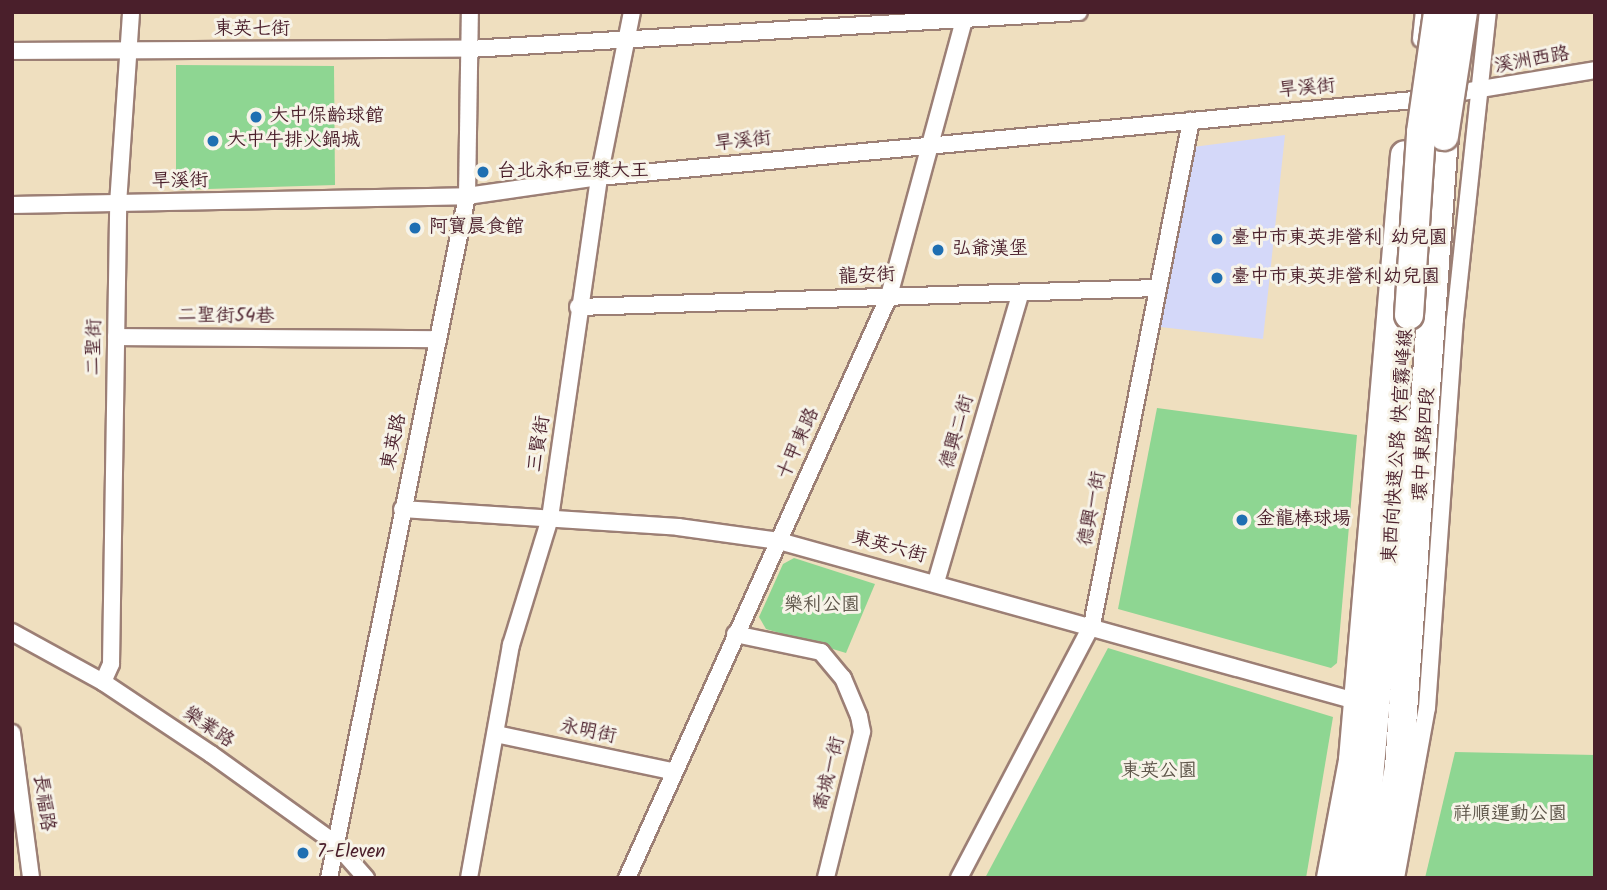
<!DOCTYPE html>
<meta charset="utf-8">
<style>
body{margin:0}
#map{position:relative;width:1607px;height:890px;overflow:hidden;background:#efdfbf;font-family:Kalam,"LXGW WenKai TC",sans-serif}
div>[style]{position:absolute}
.built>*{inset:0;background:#d4d8f9}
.green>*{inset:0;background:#8ed692}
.roads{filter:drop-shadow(2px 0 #9c7f75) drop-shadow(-2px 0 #9c7f75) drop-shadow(0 2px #9c7f75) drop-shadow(0 -2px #9c7f75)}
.street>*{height:16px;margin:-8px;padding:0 8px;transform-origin:8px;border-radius:8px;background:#fff}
.highway>*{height:28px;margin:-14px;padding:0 14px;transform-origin:14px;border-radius:14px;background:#fff}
.bridges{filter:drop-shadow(2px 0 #9c7f75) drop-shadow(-2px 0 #9c7f75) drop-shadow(0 2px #9c7f75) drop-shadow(0 -2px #9c7f75)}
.highway-bridge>*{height:28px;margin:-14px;padding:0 14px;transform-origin:14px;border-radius:14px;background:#fff}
.dots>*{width:19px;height:19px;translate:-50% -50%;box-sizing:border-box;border:4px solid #f7f3e8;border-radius:50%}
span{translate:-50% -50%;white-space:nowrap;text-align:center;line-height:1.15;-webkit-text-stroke:6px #f7f3e8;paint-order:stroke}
.street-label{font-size:19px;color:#4a1f2b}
.poi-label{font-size:19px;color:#4a1f2b}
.left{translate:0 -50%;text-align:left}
.park-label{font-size:19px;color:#5e564a}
.frame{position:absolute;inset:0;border:14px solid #4a1f2b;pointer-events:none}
</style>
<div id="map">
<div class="built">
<div style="clip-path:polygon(1285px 135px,1263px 339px,1152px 326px,1193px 147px)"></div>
</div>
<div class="green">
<div style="clip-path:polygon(176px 65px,334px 66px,335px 185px,176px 190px)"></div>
<div style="clip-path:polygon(1157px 408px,1357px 435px,1337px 663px,1331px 668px,1118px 609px)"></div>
<div style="clip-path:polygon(794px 558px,875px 584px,846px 653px,766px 629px,759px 617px,783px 564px)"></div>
<div style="clip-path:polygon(1108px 648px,1333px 717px,1306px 878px,985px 878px)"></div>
<div style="clip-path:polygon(1455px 752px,1595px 755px,1595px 878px,1425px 878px)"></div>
</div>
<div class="roads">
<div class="street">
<div style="left:1421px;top:39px;width:27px;rotate:-84deg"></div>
<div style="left:12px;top:51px;width:458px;rotate:-0.3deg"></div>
<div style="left:470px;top:49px;width:610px;rotate:-3.48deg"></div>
<div style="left:12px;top:205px;width:455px;rotate:-1.1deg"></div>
<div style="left:467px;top:196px;width:133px;rotate:-8.2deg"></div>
<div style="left:599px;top:177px;width:819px;rotate:-5.4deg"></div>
<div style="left:1414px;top:100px;width:183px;rotate:-9.4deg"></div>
<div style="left:578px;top:307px;width:579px;rotate:-1.88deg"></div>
<div style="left:116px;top:337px;width:322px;rotate:0.4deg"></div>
<div style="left:402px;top:509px;width:277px;rotate:3.7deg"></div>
<div style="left:678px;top:527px;width:102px;rotate:7.9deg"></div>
<div style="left:779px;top:541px;width:595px;rotate:15.51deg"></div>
<div style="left:936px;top:582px;width:300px;rotate:-73.7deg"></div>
<div style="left:12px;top:632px;width:104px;rotate:28.8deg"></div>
<div style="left:103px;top:682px;width:130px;rotate:33.7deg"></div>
<div style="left:211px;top:754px;width:153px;rotate:35.7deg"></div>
<div style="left:335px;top:843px;width:47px;rotate:48.5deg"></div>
<div style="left:735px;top:634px;width:88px;rotate:11.8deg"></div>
<div style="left:821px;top:652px;width:34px;rotate:50deg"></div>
<div style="left:843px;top:678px;width:41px;rotate:67.2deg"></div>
<div style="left:859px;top:716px;width:16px;rotate:79deg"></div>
<div style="left:862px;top:732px;width:150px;rotate:103.9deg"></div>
<div style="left:103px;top:682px;width:20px;rotate:-66deg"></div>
<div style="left:111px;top:664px;width:460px;rotate:-89.1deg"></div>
<div style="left:118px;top:204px;width:192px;rotate:-86.1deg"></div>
<div style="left:12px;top:733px;width:146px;rotate:82.5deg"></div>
<div style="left:496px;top:734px;width:179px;rotate:11.9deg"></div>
<div style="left:329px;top:878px;width:696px;rotate:-78.56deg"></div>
<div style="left:467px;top:196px;width:184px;rotate:-89.1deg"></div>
<div style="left:469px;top:878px;width:237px;rotate:-79.8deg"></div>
<div style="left:511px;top:645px;width:133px;rotate:-72.9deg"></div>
<div style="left:550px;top:518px;width:345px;rotate:-81.8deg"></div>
<div style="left:599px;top:177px;width:168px;rotate:-78.7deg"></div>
<div style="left:627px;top:878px;width:638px;rotate:-65.76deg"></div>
<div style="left:889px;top:296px;width:294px;rotate:-74.8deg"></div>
<div style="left:959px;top:878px;width:286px;rotate:-62.3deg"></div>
<div style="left:1092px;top:625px;width:514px;rotate:-78.89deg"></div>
<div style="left:1396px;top:878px;width:173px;rotate:-79.7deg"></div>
<div style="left:1427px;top:708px;width:390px;rotate:-85.9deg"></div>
<div style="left:1455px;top:319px;width:309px;rotate:-83.9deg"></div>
</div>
<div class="highway">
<div style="left:1331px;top:878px;width:120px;rotate:-79.4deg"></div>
<div style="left:1353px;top:760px;width:607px;rotate:-85.09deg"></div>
<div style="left:1351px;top:878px;width:69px;rotate:-77.4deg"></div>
<div style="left:1366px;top:811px;width:391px;rotate:-84.9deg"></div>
<div style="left:1378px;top:878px;width:112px;rotate:-79.2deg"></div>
<div style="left:1399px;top:768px;width:634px;rotate:-85.93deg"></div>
</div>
</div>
<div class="bridges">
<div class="highway-bridge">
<div style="left:1444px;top:136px;width:125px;rotate:-81.3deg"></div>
<div style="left:1409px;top:315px;width:183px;rotate:-86.2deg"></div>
<div style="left:1421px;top:132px;width:121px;rotate:-81.9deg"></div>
</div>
</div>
<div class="dots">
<div style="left:256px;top:117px;background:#1f6fb2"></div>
<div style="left:213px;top:141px;background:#1f6fb2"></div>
<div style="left:483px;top:172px;background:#1f6fb2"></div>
<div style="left:415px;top:228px;background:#1f6fb2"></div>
<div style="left:1217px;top:239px;background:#1f6fb2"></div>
<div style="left:938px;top:250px;background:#1f6fb2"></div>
<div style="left:1217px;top:278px;background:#1f6fb2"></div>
<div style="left:1242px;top:520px;background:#1f6fb2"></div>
<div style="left:303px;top:853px;background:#1f6fb2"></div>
</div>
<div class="street-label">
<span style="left:252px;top:30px">東英七街</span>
<span style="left:1532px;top:61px;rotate:-10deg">溪洲西路</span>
<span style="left:1307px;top:89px;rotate:-5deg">旱溪街</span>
<span style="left:743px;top:142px;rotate:-6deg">旱溪街</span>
<span style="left:180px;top:182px;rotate:-1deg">旱溪街</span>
<span style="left:867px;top:277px;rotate:-3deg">龍安街</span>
<span style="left:226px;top:317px;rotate:1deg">二聖街54巷</span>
<span style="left:95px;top:347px;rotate:-89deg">二聖街</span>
<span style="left:958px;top:432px;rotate:-74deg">德興二街</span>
<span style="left:395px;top:442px;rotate:-78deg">東英路</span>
<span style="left:540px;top:444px;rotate:-81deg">三賢街</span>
<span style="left:799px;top:444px;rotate:-66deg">十甲東路</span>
<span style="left:1425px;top:444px;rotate:-86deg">環中東路四段</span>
<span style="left:1399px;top:446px;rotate:-86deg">東西向快速公路 快官霧峰線</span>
<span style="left:1093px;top:509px;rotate:-79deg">德興一街</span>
<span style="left:889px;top:548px;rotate:15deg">東英六街</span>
<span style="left:208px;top:728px;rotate:34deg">樂業路</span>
<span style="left:588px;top:732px;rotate:12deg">永明街</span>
<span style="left:830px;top:774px;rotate:-76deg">喬城一街</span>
<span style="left:43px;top:803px;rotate:82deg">長福路</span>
</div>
<div class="poi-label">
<span class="left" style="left:270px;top:117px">大中保齡球館</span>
<span class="left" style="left:227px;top:141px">大中牛排火鍋城</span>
<span class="left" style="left:497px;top:172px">台北永和豆漿大王</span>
<span class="left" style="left:429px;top:228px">阿寶晨食館</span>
<span class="left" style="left:1231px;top:239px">臺中市東英非營利 幼兒園</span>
<span class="left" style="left:952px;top:250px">弘爺漢堡</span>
<span class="left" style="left:1231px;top:278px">臺中市東英非營利幼兒園</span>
<span class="left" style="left:1256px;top:520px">金龍棒球場</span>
<span class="left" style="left:317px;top:853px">7-Eleven</span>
</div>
<div class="park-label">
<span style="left:822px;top:606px">樂利公園</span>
<span style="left:1159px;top:772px">東英公園</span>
<span style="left:1510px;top:815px">祥順運動公園</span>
</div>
<div class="frame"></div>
</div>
